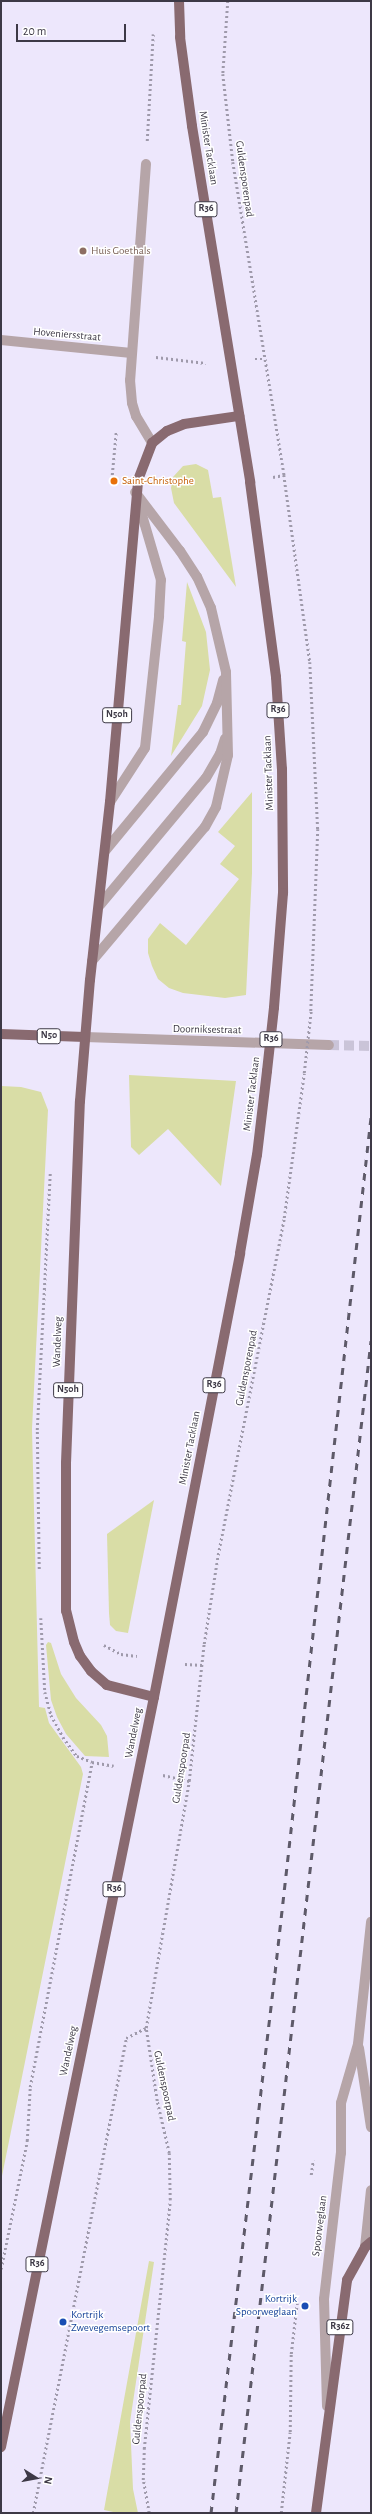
<!DOCTYPE html>
<style>
body{margin:0}
#map{position:relative;width:372px;height:2514px;overflow:hidden;background:#ede7fc;font-family:"Alegreya Sans",sans-serif}
div>[style]{position:absolute}
.green>*{inset:0;background:#d9dda6}
.minor-tunnel>*{height:10px;margin-top:-5px;transform-origin:0;background:repeating-linear-gradient(90deg,#cac4d8 0 10px,transparent 0 15px)}
.path>*{height:2.5px;margin-top:-1.25px;transform-origin:0;background:repeating-linear-gradient(90deg,#9f9aab 0 2px,transparent 0 5px)}
.minor>*{height:10px;margin:-5px;padding:0 5px;transform-origin:5px;border-radius:5px;background:#b6a5a8}
.major>*{height:10px;margin:-5px;padding:0 5px;transform-origin:5px;border-radius:5px;background:#896a70}
.rail>*{height:3px;margin-top:-1.5px;transform-origin:0;background:repeating-linear-gradient(90deg,#5e5a69 0 7px,transparent 0 14px)}
.path-bridge>*{height:2.5px;margin-top:-1.25px;transform-origin:0;background:repeating-linear-gradient(90deg,#9f9aab 0 2px,transparent 0 5px)}
.major-bridge>*{height:10px;margin:-5px;padding:0 5px;transform-origin:5px;border-radius:5px;background:#896a70}
.dots>*{width:11px;height:11px;translate:-50% -50%;box-sizing:border-box;border:2px solid #fff;border-radius:50%}
span{translate:-50% -50%;white-space:nowrap;text-align:center;line-height:1.15;-webkit-text-stroke:3px #fff;paint-order:stroke}
.shield-label span{padding:1px 3px;background:#fff;border:1px solid;border-radius:3px;-webkit-text-stroke-width:0}
.shield-label{font-size:10px;color:#3d3946;font-weight:700}
.street-label{font-size:11px;color:#3d3946}
.education-label{font-size:11px;color:#785e54}
.left{translate:0 -50%;text-align:left}
.food-label{font-size:11px;color:#c56008}
.transit-label{font-size:11px;color:#164399}
.right{translate:-100% -50%;text-align:right}
.frame{position:absolute;inset:0;border:2px solid #3d3946;pointer-events:none}
.north{position:absolute;left:16px;top:2458px;width:40px;height:40px;-webkit-text-stroke:3px #fff;paint-order:stroke;rotate:101deg;font-size:11px;font-weight:700;line-height:16px;text-align:center;color:#3d3946}
.north::after{content:'';display:block;margin:auto;width:14px;height:18px;background:#3d3946;clip-path:polygon(50% 0,100% 100%,50% 72%,0 100%)}
.scale{position:absolute;left:16px;top:24px;width:110px;height:18px;box-sizing:border-box;border:2px solid #3d3946;border-top:0;padding-left:5px;font-size:12px;line-height:14px;white-space:nowrap;color:#3d3946;-webkit-text-stroke:3px #fff;paint-order:stroke}
</style>
<div id="map">
<div class="green">
<div style="clip-path:polygon(196px 464px,208px 470px,213px 498px,221px 497px,236px 587px,174px 503px,171px 488px,173px 477px,183px 466px)"></div>
<div style="clip-path:polygon(187px 582px,206px 632px,210px 670px,202px 706px,171px 756px,178px 705px,181px 705px,186px 642px,182px 641px)"></div>
<div style="clip-path:polygon(252px 792px,252px 873px,246px 995px,225px 998px,183px 993px,169px 988px,158px 979px,152px 966px,148px 953px,148px 939px,160px 923px,186px 945px,239px 879px,220px 864px,235px 846px,218px 832px)"></div>
<div style="clip-path:polygon(129px 1075px,236px 1081px,221px 1186px,168px 1129px,139px 1155px,131px 1147px)"></div>
<div style="clip-path:polygon(1px 1086px,21px 1087px,41px 1092px,48px 1110px,32px 1429px,39px 1707px,45px 1708px,49px 1723px,81px 1767px,83px 1774px,1px 2181px)"></div>
<div style="clip-path:polygon(154px 1500px,128px 1633px,116px 1631px,110px 1625px,109px 1613px,107px 1534px)"></div>
<div style="clip-path:polygon(48px 1642px,51px 1643px,61px 1674px,76px 1698px,101px 1725px,107px 1736px,109px 1757px,85px 1756px,66px 1734px,57px 1717px,51px 1700px,46px 1645px)"></div>
<div style="clip-path:polygon(149px 2261px,154px 2262px,130px 2422px,133px 2489px,138px 2513px,118px 2513px,104px 2510px)"></div>
</div>
<div class="minor-tunnel">
<div style="left:329px;top:1045px;width:42px;rotate:1.4deg"></div>
</div>
<div class="path">
<div style="left:228px;top:1px;width:73px;rotate:93.9deg"></div>
<div style="left:223px;top:74px;width:89px;rotate:83.5deg"></div>
<div style="left:233px;top:162px;width:317px;rotate:80.7deg"></div>
<div style="left:284px;top:475px;width:189px;rotate:82.1deg"></div>
<div style="left:310px;top:662px;width:167px;rotate:87.3deg"></div>
<div style="left:318px;top:829px;width:182px;rotate:92.2deg"></div>
<div style="left:147px;top:141px;width:107px;rotate:-86.8deg"></div>
<div style="left:156px;top:357px;width:50px;rotate:6.8deg"></div>
<div style="left:255px;top:359px;width:10px"></div>
<div style="left:112px;top:475px;width:43px;rotate:-84.7deg"></div>
<div style="left:273px;top:477px;width:11px;rotate:-10deg"></div>
<div style="left:39px;top:1569px;width:139px;rotate:-90.8deg"></div>
<div style="left:37px;top:1430px;width:257px;rotate:-87.1deg"></div>
<div style="left:41px;top:1618px;width:74px;rotate:86.9deg"></div>
<div style="left:45px;top:1692px;width:24px;rotate:75deg"></div>
<div style="left:51px;top:1715px;width:25px;rotate:61deg"></div>
<div style="left:63px;top:1737px;width:24px;rotate:54deg"></div>
<div style="left:77px;top:1756px;width:16px;rotate:22deg"></div>
<div style="left:92px;top:1762px;width:22px;rotate:10deg"></div>
<div style="left:104px;top:1645px;width:19px;rotate:28deg"></div>
<div style="left:121px;top:1654px;width:16px;rotate:7deg"></div>
<div style="left:185px;top:1664px;width:18px;rotate:3deg"></div>
<div style="left:163px;top:1775px;width:27px;rotate:13deg"></div>
<div style="left:311px;top:2175px;width:15px;rotate:-82deg"></div>
<div style="left:1px;top:2269px;width:131px;rotate:-78.5deg"></div>
<div style="left:27px;top:2141px;width:54px;rotate:-86.8deg"></div>
<div style="left:30px;top:2087px;width:331px;rotate:-79.2deg"></div>
<div style="left:33px;top:2513px;width:484px;rotate:-78.9deg"></div>
<div style="left:126px;top:2038px;width:22px;rotate:-27deg"></div>
<div style="left:149px;top:2513px;width:34px;rotate:-100deg"></div>
<div style="left:143px;top:2480px;width:31px;rotate:-88deg"></div>
<div style="left:144px;top:2449px;width:250px;rotate:-84deg"></div>
<div style="left:170px;top:2200px;width:47px;rotate:-91.2deg"></div>
<div style="left:169px;top:2153px;width:53px;rotate:-103deg"></div>
<div style="left:157px;top:2101px;width:74px;rotate:-98.6deg"></div>
<div style="left:146px;top:2028px;width:251px;rotate:-80.1deg"></div>
<div style="left:189px;top:1781px;width:138px;rotate:-83.8deg"></div>
<div style="left:204px;top:1644px;width:90px;rotate:-81.1deg"></div>
<div style="left:218px;top:1555px;width:343px;rotate:-78.9deg"></div>
<div style="left:284px;top:1218px;width:146px;rotate:-82.1deg"></div>
<div style="left:281px;top:2513px;width:81px;rotate:-83.7deg"></div>
<div style="left:290px;top:2432px;width:78px;rotate:-89.3deg"></div>
<div style="left:291px;top:2354px;width:51px;rotate:-83.3deg"></div>
</div>
<div class="minor">
<div style="left:146px;top:164px;width:217px;rotate:94.2deg"></div>
<div style="left:130px;top:380px;width:23px;rotate:85deg"></div>
<div style="left:132px;top:403px;width:14px;rotate:73deg"></div>
<div style="left:136px;top:416px;width:31px;rotate:59deg"></div>
<div style="left:1px;top:340px;width:131px;rotate:5.7deg"></div>
<div style="left:110px;top:802px;width:64px;rotate:-57.1deg"></div>
<div style="left:145px;top:748px;width:133px;rotate:-83.9deg"></div>
<div style="left:159px;top:616px;width:36px;rotate:-87deg"></div>
<div style="left:161px;top:580px;width:85px;rotate:-106.3deg"></div>
<div style="left:105px;top:851px;width:154px;rotate:-50.5deg"></div>
<div style="left:203px;top:732px;width:32px;rotate:-64deg"></div>
<div style="left:217px;top:703px;width:24px;rotate:-75deg"></div>
<div style="left:100px;top:905px;width:165px;rotate:-50.2deg"></div>
<div style="left:206px;top:778px;width:28px;rotate:-60deg"></div>
<div style="left:220px;top:754px;width:16px;rotate:-72deg"></div>
<div style="left:92px;top:961px;width:175px;rotate:-49.9deg"></div>
<div style="left:205px;top:827px;width:23px;rotate:-61deg"></div>
<div style="left:216px;top:807px;width:53px;rotate:-77deg"></div>
<div style="left:228px;top:755px;width:83px;rotate:-91.4deg"></div>
<div style="left:226px;top:672px;width:66px;rotate:-103.2deg"></div>
<div style="left:211px;top:608px;width:34px;rotate:-114deg"></div>
<div style="left:197px;top:577px;width:31px;rotate:-123deg"></div>
<div style="left:180px;top:551px;width:74px;rotate:-127.3deg"></div>
<div style="left:85px;top:1037px;width:244px;rotate:1.9deg"></div>
<div style="left:359px;top:2048px;width:80px;rotate:81.4deg"></div>
<div style="left:365px;top:2247px;width:57px;rotate:-84deg"></div>
<div style="left:327px;top:2406px;width:107px;rotate:-91.6deg"></div>
<div style="left:324px;top:2299px;width:147px;rotate:-83.4deg"></div>
<div style="left:341px;top:2153px;width:50px;rotate:-90deg"></div>
<div style="left:341px;top:2103px;width:61px;rotate:-73.9deg"></div>
<div style="left:358px;top:2044px;width:123px;rotate:-83.9deg"></div>
</div>
<div class="major">
<div style="left:179px;top:1px;width:36px;rotate:88deg"></div>
<div style="left:180px;top:37px;width:90px;rotate:82.3deg"></div>
<div style="left:192px;top:126px;width:361px;rotate:80.7deg"></div>
<div style="left:250px;top:482px;width:197px;rotate:82.4deg"></div>
<div style="left:276px;top:677px;width:92px;rotate:86.3deg"></div>
<div style="left:282px;top:769px;width:124px;rotate:89.5deg"></div>
<div style="left:283px;top:893px;width:115px;rotate:94.5deg"></div>
<div style="left:1px;top:1034px;width:84px;rotate:2deg"></div>
<div style="left:154px;top:1697px;width:49px;rotate:-165.7deg"></div>
<div style="left:107px;top:1685px;width:21px;rotate:-139deg"></div>
<div style="left:91px;top:1671px;width:19px;rotate:-126deg"></div>
<div style="left:80px;top:1656px;width:15px;rotate:-113deg"></div>
<div style="left:74px;top:1642px;width:32px;rotate:-104deg"></div>
<div style="left:66px;top:1611px;width:148px;rotate:-90deg"></div>
<div style="left:66px;top:1463px;width:362px;rotate:-87.8deg"></div>
<div style="left:80px;top:1101px;width:121px;rotate:-85.3deg"></div>
<div style="left:90px;top:980px;width:179px;rotate:-83.6deg"></div>
<div style="left:110px;top:802px;width:323px;rotate:-85deg"></div>
<div style="left:138px;top:480px;width:40px;rotate:-69deg"></div>
<div style="left:152px;top:443px;width:19px;rotate:-39deg"></div>
<div style="left:167px;top:431px;width:18px;rotate:-22deg"></div>
<div style="left:184px;top:424px;width:56px;rotate:-8.3deg"></div>
<div style="left:1px;top:2447px;width:765px;rotate:-78.47deg"></div>
<div style="left:154px;top:1697px;width:452px;rotate:-79deg"></div>
<div style="left:240px;top:1253px;width:99px;rotate:-80.2deg"></div>
<div style="left:257px;top:1155px;width:85px;rotate:-83.2deg"></div>
<div style="left:316px;top:2513px;width:235px;rotate:-82.4deg"></div>
<div style="left:347px;top:2280px;width:38px;rotate:-61deg"></div>
<div style="left:365px;top:2247px;width:8px;rotate:-40deg"></div>
</div>
<div class="rail">
<div style="left:211px;top:2513px;width:544px;rotate:-83.24deg"></div>
<div style="left:275px;top:1973px;width:861px;rotate:-83.6deg"></div>
<div style="left:236px;top:2513px;width:1180px;rotate:-83.43deg"></div>
</div>
<div class="path-bridge">
<div style="left:304px;top:1073px;width:62px;rotate:-83.6deg"></div>
</div>
<div class="major-bridge">
<div style="left:267px;top:1071px;width:63px;rotate:-83.7deg"></div>
</div>
<div class="dots">
<div style="left:83px;top:251px;background:#8d6e63"></div>
<div style="left:114px;top:481px;background:#e8710a"></div>
<div style="left:305px;top:2306px;background:#1a4fb4"></div>
<div style="left:63px;top:2322px;background:#1a4fb4"></div>
</div>
<div class="shield-label">
<span style="left:206px;top:209px">R36</span>
<span style="left:278px;top:710px">R36</span>
<span style="left:117px;top:715px">N50h</span>
<span style="left:49px;top:1036px">N50</span>
<span style="left:271px;top:1039px">R36</span>
<span style="left:214px;top:1385px">R36</span>
<span style="left:68px;top:1390px">N50h</span>
<span style="left:114px;top:1889px">R36</span>
<span style="left:37px;top:2264px">R36</span>
<span style="left:340px;top:2327px">R36z</span>
</div>
<div class="street-label">
<span style="left:208px;top:148px;rotate:81deg">Minister Tacklaan</span>
<span style="left:244px;top:179px;rotate:82deg">Guldensporenpad</span>
<span style="left:67px;top:335px;rotate:5deg">Hoveniersstraat</span>
<span style="left:269px;top:773px;rotate:-92deg">Minister Tacklaan</span>
<span style="left:207px;top:1030px;rotate:1deg">Doorniksestraat</span>
<span style="left:252px;top:1094px;rotate:-83deg">Minister Tacklaan</span>
<span style="left:58px;top:1342px;rotate:-88deg">Wandelweg</span>
<span style="left:247px;top:1368px;rotate:-79deg">Guldensporenpad</span>
<span style="left:190px;top:1448px;rotate:-79deg">Minister Tacklaan</span>
<span style="left:134px;top:1733px;rotate:-79deg">Wandelweg</span>
<span style="left:182px;top:1768px;rotate:-81deg">Guldenspoorpad</span>
<span style="left:69px;top:2051px;rotate:-78deg">Wandelweg</span>
<span style="left:164px;top:2086px;rotate:78deg">Guldenspoorpad</span>
<span style="left:320px;top:2226px;rotate:-83deg">Spoorweglaan</span>
<span style="left:140px;top:2409px;rotate:-84deg">Guldenspoorpad</span>
</div>
<div class="education-label">
<span class="left" style="left:91px;top:251px">Huis Goethals</span>
</div>
<div class="food-label">
<span class="left" style="left:122px;top:481px">Saint-Christophe</span>
</div>
<div class="transit-label">
<span class="right" style="left:297px;top:2306px">Kortrijk<br>Spoorweglaan</span>
<span class="left" style="left:71px;top:2322px">Kortrijk<br>Zwevegemsepoort</span>
</div>
<div class="frame"></div>
<div class="north">N</div>
<div class="scale">20 m</div>
</div>
